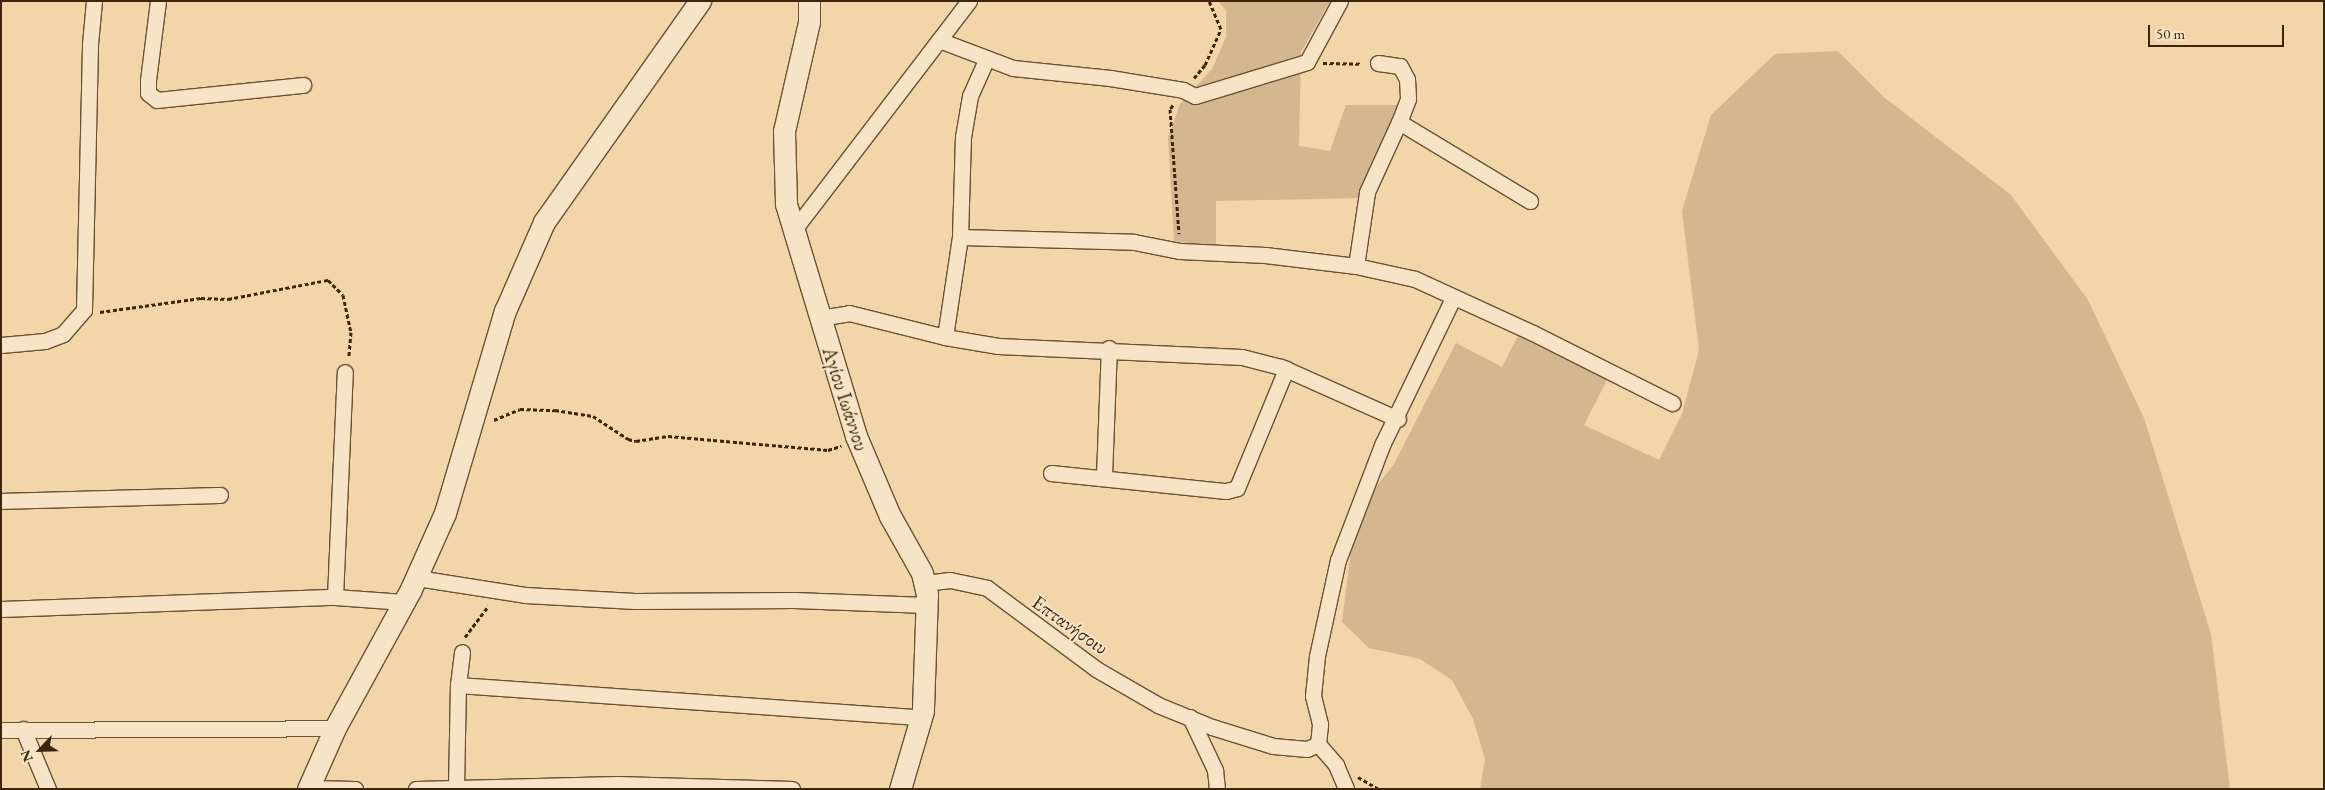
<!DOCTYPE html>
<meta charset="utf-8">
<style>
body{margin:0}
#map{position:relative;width:2325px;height:790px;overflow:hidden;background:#f2d5a9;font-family:"EB Garamond",serif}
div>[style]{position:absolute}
.green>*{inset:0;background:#d3b78e}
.path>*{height:3px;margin-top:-1.5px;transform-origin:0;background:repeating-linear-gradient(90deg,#3c2609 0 4px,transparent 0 6.5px)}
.roads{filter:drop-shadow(1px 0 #6a5231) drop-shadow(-1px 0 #6a5231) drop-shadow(0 1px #6a5231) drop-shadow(0 -1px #6a5231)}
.street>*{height:15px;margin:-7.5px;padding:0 7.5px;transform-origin:7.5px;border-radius:7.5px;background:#f7e4c7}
.secondary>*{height:21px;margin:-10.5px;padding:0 10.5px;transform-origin:10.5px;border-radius:10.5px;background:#f7e4c7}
span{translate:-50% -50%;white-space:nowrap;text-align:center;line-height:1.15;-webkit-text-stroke:4px #f7e4c7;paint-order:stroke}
.street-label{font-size:20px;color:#3c2609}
.frame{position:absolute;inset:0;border:2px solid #3c2609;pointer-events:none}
.north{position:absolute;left:15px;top:725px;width:50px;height:50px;-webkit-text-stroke:4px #f7e4c7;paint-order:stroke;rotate:246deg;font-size:14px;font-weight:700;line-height:20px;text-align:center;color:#3c2609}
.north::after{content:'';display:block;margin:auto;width:18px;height:22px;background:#3c2609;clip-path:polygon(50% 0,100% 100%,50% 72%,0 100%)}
.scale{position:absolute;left:2148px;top:25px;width:136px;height:22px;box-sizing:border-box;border:2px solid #3c2609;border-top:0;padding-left:6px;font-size:15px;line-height:18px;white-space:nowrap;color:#3c2609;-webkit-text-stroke:4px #f7e4c7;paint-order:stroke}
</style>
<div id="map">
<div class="green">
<div style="clip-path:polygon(1218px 1px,1330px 1px,1301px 52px,1299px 146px,1330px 151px,1346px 105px,1402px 105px,1362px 198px,1216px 201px,1216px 247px,1174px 241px,1168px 138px,1180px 104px,1212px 69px,1226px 37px,1226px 10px)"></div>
<div style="clip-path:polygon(1838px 51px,1885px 98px,2011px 195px,2088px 300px,2144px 418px,2211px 634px,2230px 789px,1480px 789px,1485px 759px,1473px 719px,1452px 680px,1420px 659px,1369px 648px,1342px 622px,1351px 550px,1372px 492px,1394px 464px,1456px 343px,1502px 367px,1524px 324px,1609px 376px,1584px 425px,1659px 460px,1682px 414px,1699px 350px,1682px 211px,1711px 115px,1775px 54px)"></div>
</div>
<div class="path">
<div style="left:1323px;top:63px;width:39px;rotate:1deg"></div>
<div style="left:1194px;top:78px;width:17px;rotate:-50deg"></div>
<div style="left:1205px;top:65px;width:39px;rotate:-66deg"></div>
<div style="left:1221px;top:29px;width:30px;rotate:-113deg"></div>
<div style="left:1173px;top:105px;width:5px;rotate:127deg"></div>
<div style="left:1170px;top:109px;width:125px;rotate:85.9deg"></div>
<div style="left:100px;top:312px;width:102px;rotate:-7.9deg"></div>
<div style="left:201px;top:298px;width:27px;rotate:2deg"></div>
<div style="left:228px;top:299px;width:102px;rotate:-10.8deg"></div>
<div style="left:328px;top:280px;width:21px;rotate:45deg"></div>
<div style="left:343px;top:295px;width:38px;rotate:78deg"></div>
<div style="left:351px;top:332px;width:25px;rotate:95deg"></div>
<div style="left:494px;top:420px;width:28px;rotate:-23deg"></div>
<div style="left:520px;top:409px;width:35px;rotate:2deg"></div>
<div style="left:555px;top:410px;width:38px;rotate:9deg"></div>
<div style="left:593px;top:416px;width:42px;rotate:33.3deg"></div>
<div style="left:628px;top:439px;width:8px;rotate:14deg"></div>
<div style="left:636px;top:441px;width:32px;rotate:-9deg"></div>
<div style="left:668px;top:436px;width:161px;rotate:5deg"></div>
<div style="left:828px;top:450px;width:14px;rotate:-17deg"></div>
<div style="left:465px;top:637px;width:39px;rotate:-53deg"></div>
<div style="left:1358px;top:777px;width:24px;rotate:30deg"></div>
</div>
<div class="roads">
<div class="street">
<div style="left:158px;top:1px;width:80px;rotate:97.2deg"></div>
<div style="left:148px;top:80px;width:13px;rotate:90deg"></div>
<div style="left:148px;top:93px;width:11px;rotate:38deg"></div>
<div style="left:157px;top:100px;width:147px;rotate:-5.9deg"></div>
<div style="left:939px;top:40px;width:79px;rotate:20.7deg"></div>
<div style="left:1013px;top:68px;width:98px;rotate:5.9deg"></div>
<div style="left:1110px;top:78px;width:74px;rotate:9.3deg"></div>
<div style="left:1183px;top:90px;width:13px;rotate:27deg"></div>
<div style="left:1195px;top:96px;width:117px;rotate:-16.9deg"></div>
<div style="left:1307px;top:62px;width:69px;rotate:-61.6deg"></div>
<div style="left:1378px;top:63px;width:22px;rotate:8deg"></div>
<div style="left:1400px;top:66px;width:15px;rotate:62deg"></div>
<div style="left:1407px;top:79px;width:20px;rotate:87deg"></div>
<div style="left:1408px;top:99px;width:25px;rotate:111deg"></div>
<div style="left:793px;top:231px;width:290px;rotate:-52.6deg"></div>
<div style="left:960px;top:237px;width:174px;rotate:1.6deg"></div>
<div style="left:1134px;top:242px;width:47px;rotate:11.1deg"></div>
<div style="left:1180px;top:251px;width:85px;rotate:2.7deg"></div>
<div style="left:1265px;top:255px;width:92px;rotate:6.9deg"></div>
<div style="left:1356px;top:266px;width:60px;rotate:12.4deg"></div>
<div style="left:1415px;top:279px;width:130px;rotate:24.6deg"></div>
<div style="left:1533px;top:333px;width:156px;rotate:26.7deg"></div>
<div style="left:1356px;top:266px;width:75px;rotate:-81.5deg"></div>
<div style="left:1367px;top:192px;width:77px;rotate:-65.4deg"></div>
<div style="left:1399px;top:122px;width:153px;rotate:31.1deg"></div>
<div style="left:819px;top:318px;width:30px;rotate:-9deg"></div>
<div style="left:849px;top:313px;width:99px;rotate:14deg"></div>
<div style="left:945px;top:337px;width:54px;rotate:9.6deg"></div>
<div style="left:998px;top:346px;width:244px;rotate:2.6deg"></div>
<div style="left:1242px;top:357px;width:40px;rotate:14.4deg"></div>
<div style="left:1281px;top:367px;width:128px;rotate:24deg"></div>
<div style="left:945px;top:337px;width:101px;rotate:-81.5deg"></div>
<div style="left:960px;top:237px;width:100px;rotate:-88.3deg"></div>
<div style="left:963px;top:137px;width:42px;rotate:-80.3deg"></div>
<div style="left:970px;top:96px;width:39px;rotate:-66deg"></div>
<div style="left:1px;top:345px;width:44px;rotate:-5.2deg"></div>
<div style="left:45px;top:341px;width:19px;rotate:-21deg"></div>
<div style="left:63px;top:334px;width:32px;rotate:-49deg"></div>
<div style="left:84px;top:310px;width:266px;rotate:-88.7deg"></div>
<div style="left:90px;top:44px;width:43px;rotate:-84.7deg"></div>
<div style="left:1051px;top:473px;width:176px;rotate:5.9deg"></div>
<div style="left:1226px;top:491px;width:11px;rotate:-15deg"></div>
<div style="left:1237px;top:488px;width:129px;rotate:-67.6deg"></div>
<div style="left:1104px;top:476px;width:128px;rotate:-87.8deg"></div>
<div style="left:1px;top:501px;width:219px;rotate:-1.6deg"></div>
<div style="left:417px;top:578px;width:109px;rotate:8.9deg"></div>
<div style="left:525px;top:595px;width:110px;rotate:3.1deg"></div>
<div style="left:635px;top:601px;width:159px;rotate:-0.4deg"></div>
<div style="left:794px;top:600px;width:133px;rotate:2.2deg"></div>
<div style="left:925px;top:583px;width:25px;rotate:-7deg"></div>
<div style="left:950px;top:580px;width:38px;rotate:12deg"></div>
<div style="left:987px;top:588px;width:136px;rotate:36.6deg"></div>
<div style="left:1096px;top:669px;width:72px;rotate:30.1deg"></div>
<div style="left:1158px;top:705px;width:58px;rotate:22.2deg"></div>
<div style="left:1212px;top:727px;width:64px;rotate:17.3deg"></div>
<div style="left:1273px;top:746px;width:34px;rotate:5deg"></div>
<div style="left:1307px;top:749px;width:12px;rotate:-24deg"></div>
<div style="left:1318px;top:744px;width:20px;rotate:-84deg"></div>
<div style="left:1320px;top:724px;width:29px;rotate:-104deg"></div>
<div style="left:1313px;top:696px;width:40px;rotate:-84.3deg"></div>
<div style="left:1317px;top:656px;width:98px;rotate:-77.7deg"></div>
<div style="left:1338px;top:560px;width:125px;rotate:-69deg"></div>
<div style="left:1383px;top:443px;width:161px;rotate:-64.2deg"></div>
<div style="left:335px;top:597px;width:225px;rotate:-87.5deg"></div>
<div style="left:1px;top:609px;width:334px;rotate:-2.1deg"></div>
<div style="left:335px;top:597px;width:69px;rotate:4.1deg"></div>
<div style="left:458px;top:685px;width:33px;rotate:-83deg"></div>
<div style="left:1190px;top:717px;width:59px;rotate:64.7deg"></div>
<div style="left:1215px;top:770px;width:19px;rotate:84deg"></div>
<div style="left:23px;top:729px;width:65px;rotate:67.4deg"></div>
<div style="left:1px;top:730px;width:334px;rotate:-0.3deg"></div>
<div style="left:1318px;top:744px;width:28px;rotate:49deg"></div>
<div style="left:1336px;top:765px;width:26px;rotate:67deg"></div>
<div style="left:309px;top:788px;width:46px;rotate:1.2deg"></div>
<div style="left:456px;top:788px;width:103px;rotate:-88.9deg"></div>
<div style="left:458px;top:685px;width:464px;rotate:4deg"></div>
<div style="left:416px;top:789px;width:201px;rotate:-1.4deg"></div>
<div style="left:617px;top:784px;width:175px;rotate:1.6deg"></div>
</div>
<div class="secondary">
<div style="left:809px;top:1px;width:21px;rotate:90deg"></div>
<div style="left:809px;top:22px;width:112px;rotate:102.9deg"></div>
<div style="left:784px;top:131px;width:73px;rotate:88.4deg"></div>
<div style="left:786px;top:204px;width:242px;rotate:73.2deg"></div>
<div style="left:856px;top:436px;width:87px;rotate:67deg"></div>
<div style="left:890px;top:516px;width:65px;rotate:60.7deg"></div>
<div style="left:922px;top:573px;width:22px;rotate:77deg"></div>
<div style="left:927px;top:594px;width:117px;rotate:92deg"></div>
<div style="left:923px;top:711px;width:81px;rotate:106.4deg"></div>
<div style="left:308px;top:789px;width:67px;rotate:-66.1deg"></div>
<div style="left:335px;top:728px;width:158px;rotate:-61.3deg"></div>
<div style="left:411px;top:589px;width:83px;rotate:-65.9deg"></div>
<div style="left:445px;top:513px;width:211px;rotate:-73.5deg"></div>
<div style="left:505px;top:311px;width:97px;rotate:-66.3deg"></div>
<div style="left:544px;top:222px;width:271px;rotate:-54.8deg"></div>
</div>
</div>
<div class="street-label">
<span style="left:845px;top:399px;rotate:72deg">Αγίου Ιωάννου</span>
<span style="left:1070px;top:625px;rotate:35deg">Επτανήσοιυ</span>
</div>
<div class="frame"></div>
<div class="north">N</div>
<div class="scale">50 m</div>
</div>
